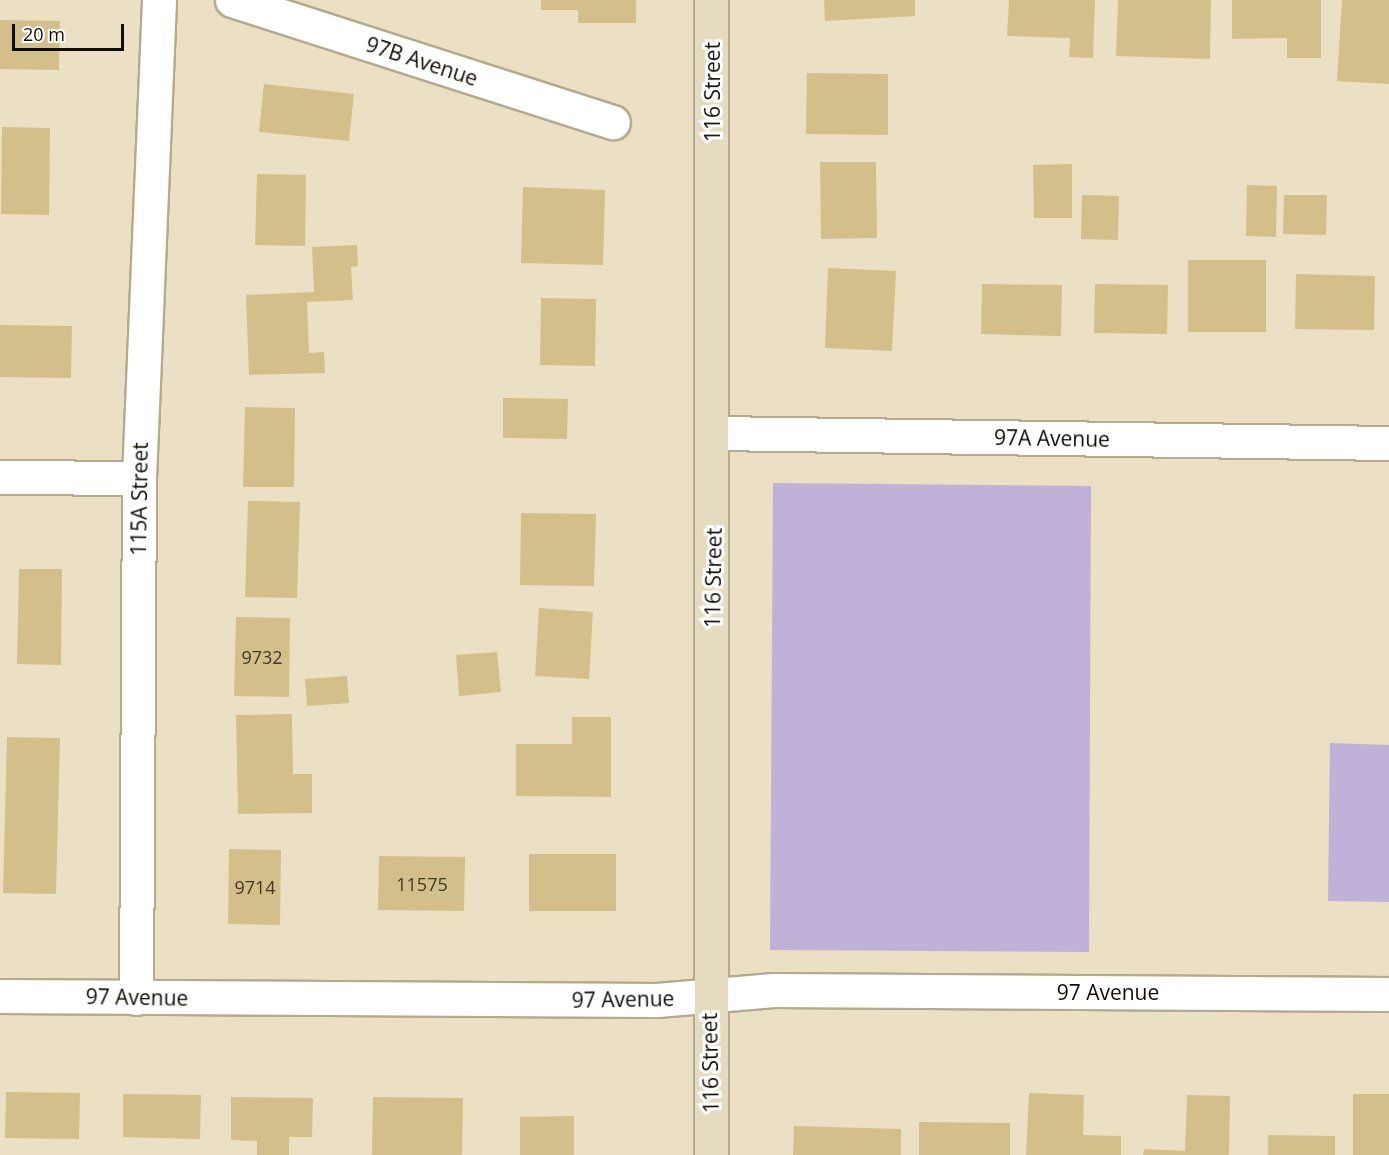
<!DOCTYPE html>
<style>
body{margin:0}
#map{position:relative;width:1389px;height:1155px;overflow:hidden;background:#ebe0c3;font-family:"Open Sans",sans-serif}
div>[style]{position:absolute}
.green>*{inset:0;background:#bfb1d7}
.building>*{inset:0;background:#d3bf8a}
.roads{filter:drop-shadow(2px 0 #b4aa8e) drop-shadow(-2px 0 #b4aa8e) drop-shadow(0 2px #b4aa8e) drop-shadow(0 -2px #b4aa8e)}
.street>*{height:33px;margin:-16.5px;padding:0 16.5px;transform-origin:16.5px;border-radius:16.5px;background:#fff}
.secondary>*{height:33px;margin:-16.5px;padding:0 16.5px;transform-origin:16.5px;border-radius:16.5px;background:#e4dbc0}
span{translate:-50% -50%;white-space:nowrap;text-align:center;line-height:1.15;-webkit-text-stroke:6px #fff;paint-order:stroke}
.number-label{font-size:18px;color:#413926}
.number-label span{-webkit-text-stroke-width:0}
.street-label{font-size:21px;color:#100c04}
.scale{position:absolute;left:12px;top:24px;width:112px;height:27px;box-sizing:border-box;border:3px solid #100c04;border-top:0;padding-left:8px;font-size:18px;line-height:21px;white-space:nowrap;color:#100c04;-webkit-text-stroke:4px #fff;paint-order:stroke}
</style>
<div id="map">
<div class="green">
<div style="clip-path:polygon(773px 483px,1091px 486px,1089px 952px,770px 950px)"></div>
<div style="clip-path:polygon(1330px 743px,1389px 745px,1389px 902px,1328px 901px)"></div>
</div>
<div class="building">
<div style="clip-path:polygon(541px 0,636px 0,636px 23px,578px 23px,578px 10px,541px 10px)"></div>
<div style="clip-path:polygon(824px 0,915px 0,915px 16px,825px 21px)"></div>
<div style="clip-path:polygon(1009px 0,1095px 0,1093px 58px,1069px 57px,1070px 38px,1007px 36px)"></div>
<div style="clip-path:polygon(1118px 0,1211px 0,1210px 59px,1116px 56px)"></div>
<div style="clip-path:polygon(1232px 0,1321px 0,1321px 58px,1287px 58px,1287px 38px,1232px 39px)"></div>
<div style="clip-path:polygon(1342px 0,1389px 0,1389px 84px,1337px 81px)"></div>
<div style="clip-path:polygon(0 20px,60px 21px,59px 70px,0 69px)"></div>
<div style="clip-path:polygon(807px 73px,888px 74px,888px 135px,806px 134px)"></div>
<div style="clip-path:polygon(264px 84px,354px 94px,349px 141px,259px 132px)"></div>
<div style="clip-path:polygon(2px 127px,50px 128px,49px 215px,1px 214px)"></div>
<div style="clip-path:polygon(820px 162px,876px 162px,877px 238px,821px 239px)"></div>
<div style="clip-path:polygon(1072px 164px,1072px 218px,1034px 218px,1033px 165px)"></div>
<div style="clip-path:polygon(257px 174px,306px 175px,305px 246px,255px 245px)"></div>
<div style="clip-path:polygon(1247px 185px,1277px 186px,1276px 237px,1246px 236px)"></div>
<div style="clip-path:polygon(523px 187px,605px 190px,603px 265px,521px 263px)"></div>
<div style="clip-path:polygon(1082px 195px,1119px 196px,1118px 240px,1081px 239px)"></div>
<div style="clip-path:polygon(1284px 195px,1327px 195px,1326px 235px,1283px 234px)"></div>
<div style="clip-path:polygon(357px 245px,358px 266px,351px 267px,353px 300px,307px 302px,309px 353px,324px 352px,325px 373px,249px 375px,246px 295px,314px 292px,312px 247px)"></div>
<div style="clip-path:polygon(1188px 260px,1266px 260px,1266px 332px,1188px 332px)"></div>
<div style="clip-path:polygon(828px 268px,896px 271px,892px 351px,825px 348px)"></div>
<div style="clip-path:polygon(1296px 274px,1375px 276px,1374px 330px,1295px 329px)"></div>
<div style="clip-path:polygon(982px 284px,1062px 285px,1061px 336px,981px 334px)"></div>
<div style="clip-path:polygon(1095px 284px,1168px 285px,1167px 334px,1094px 333px)"></div>
<div style="clip-path:polygon(541px 298px,596px 299px,595px 366px,540px 365px)"></div>
<div style="clip-path:polygon(0 325px,72px 326px,71px 378px,0 377px)"></div>
<div style="clip-path:polygon(503px 398px,568px 399px,567px 439px,503px 438px)"></div>
<div style="clip-path:polygon(245px 407px,295px 408px,294px 487px,243px 487px)"></div>
<div style="clip-path:polygon(248px 501px,300px 502px,297px 598px,245px 597px)"></div>
<div style="clip-path:polygon(521px 513px,596px 514px,594px 586px,520px 585px)"></div>
<div style="clip-path:polygon(19px 569px,62px 569px,61px 665px,17px 664px)"></div>
<div style="clip-path:polygon(539px 608px,593px 612px,589px 679px,535px 676px)"></div>
<div style="clip-path:polygon(236px 617px,290px 618px,289px 697px,234px 696px)"></div>
<div style="clip-path:polygon(497px 652px,501px 692px,459px 696px,456px 655px)"></div>
<div style="clip-path:polygon(347px 676px,349px 703px,307px 706px,305px 679px)"></div>
<div style="clip-path:polygon(292px 714px,293px 774px,312px 774px,312px 813px,238px 814px,236px 715px)"></div>
<div style="clip-path:polygon(572px 717px,611px 717px,611px 797px,516px 796px,516px 744px,572px 744px)"></div>
<div style="clip-path:polygon(7px 737px,60px 738px,56px 894px,3px 893px)"></div>
<div style="clip-path:polygon(229px 849px,281px 850px,280px 925px,228px 924px)"></div>
<div style="clip-path:polygon(529px 854px,616px 854px,616px 911px,529px 911px)"></div>
<div style="clip-path:polygon(379px 856px,465px 857px,464px 911px,378px 910px)"></div>
<div style="clip-path:polygon(6px 1092px,80px 1093px,79px 1139px,5px 1138px)"></div>
<div style="clip-path:polygon(1029px 1093px,1084px 1095px,1083px 1135px,1121px 1136px,1121px 1155px,1026px 1155px)"></div>
<div style="clip-path:polygon(123px 1094px,201px 1095px,200px 1139px,123px 1137px)"></div>
<div style="clip-path:polygon(1353px 1094px,1389px 1094px,1389px 1155px,1353px 1155px)"></div>
<div style="clip-path:polygon(1187px 1095px,1230px 1096px,1229px 1155px,1143px 1155px,1144px 1149px,1185px 1151px)"></div>
<div style="clip-path:polygon(231px 1097px,313px 1098px,312px 1137px,289px 1137px,289px 1155px,257px 1155px,257px 1141px,231px 1140px)"></div>
<div style="clip-path:polygon(373px 1097px,463px 1098px,462px 1155px,372px 1155px)"></div>
<div style="clip-path:polygon(574px 1116px,574px 1155px,520px 1155px,520px 1117px)"></div>
<div style="clip-path:polygon(919px 1122px,1010px 1123px,1010px 1155px,919px 1155px)"></div>
<div style="clip-path:polygon(794px 1126px,901px 1129px,901px 1155px,793px 1155px)"></div>
<div style="clip-path:polygon(1268px 1135px,1335px 1136px,1335px 1155px,1268px 1155px)"></div>
</div>
<div class="roads">
<div class="street">
<div style="left:232px;top:0;width:400px;rotate:17.8deg"></div>
<div style="left:715px;top:433px;width:674px;rotate:0.85deg"></div>
<div style="left:0;top:477px;width:139px;rotate:0.4deg"></div>
<div style="left:0;top:996px;width:657px;rotate:0.35deg"></div>
<div style="left:657px;top:1000px;width:117px;rotate:-4.9deg"></div>
<div style="left:774px;top:990px;width:615px;rotate:0.37deg"></div>
<div style="left:136px;top:998px;width:520px;rotate:-89.67deg"></div>
<div style="left:139px;top:478px;width:478px;rotate:-87.6deg"></div>
</div>
<div class="secondary">
<div style="left:711px;top:1155px;width:1155px;rotate:-90deg"></div>
</div>
</div>
<div class="number-label">
<span style="left:262px;top:657px">9732</span>
<span style="left:422px;top:884px">11575</span>
<span style="left:255px;top:887px">9714</span>
</div>
<div class="street-label">
<span style="left:422px;top:61px;rotate:18deg">97B Avenue</span>
<span style="left:712px;top:92px;rotate:-90deg">116 Street</span>
<span style="left:1052px;top:438px;rotate:1deg">97A Avenue</span>
<span style="left:139px;top:499px;rotate:-89deg">115A Street</span>
<span style="left:713px;top:578px;rotate:-89deg">116 Street</span>
<span style="left:1108px;top:992px">97 Avenue</span>
<span style="left:137px;top:997px;rotate:1deg">97 Avenue</span>
<span style="left:623px;top:999px;rotate:-1deg">97 Avenue</span>
<span style="left:710px;top:1063px;rotate:-91deg">116 Street</span>
</div>
<div class="scale">20 m</div>
</div>
